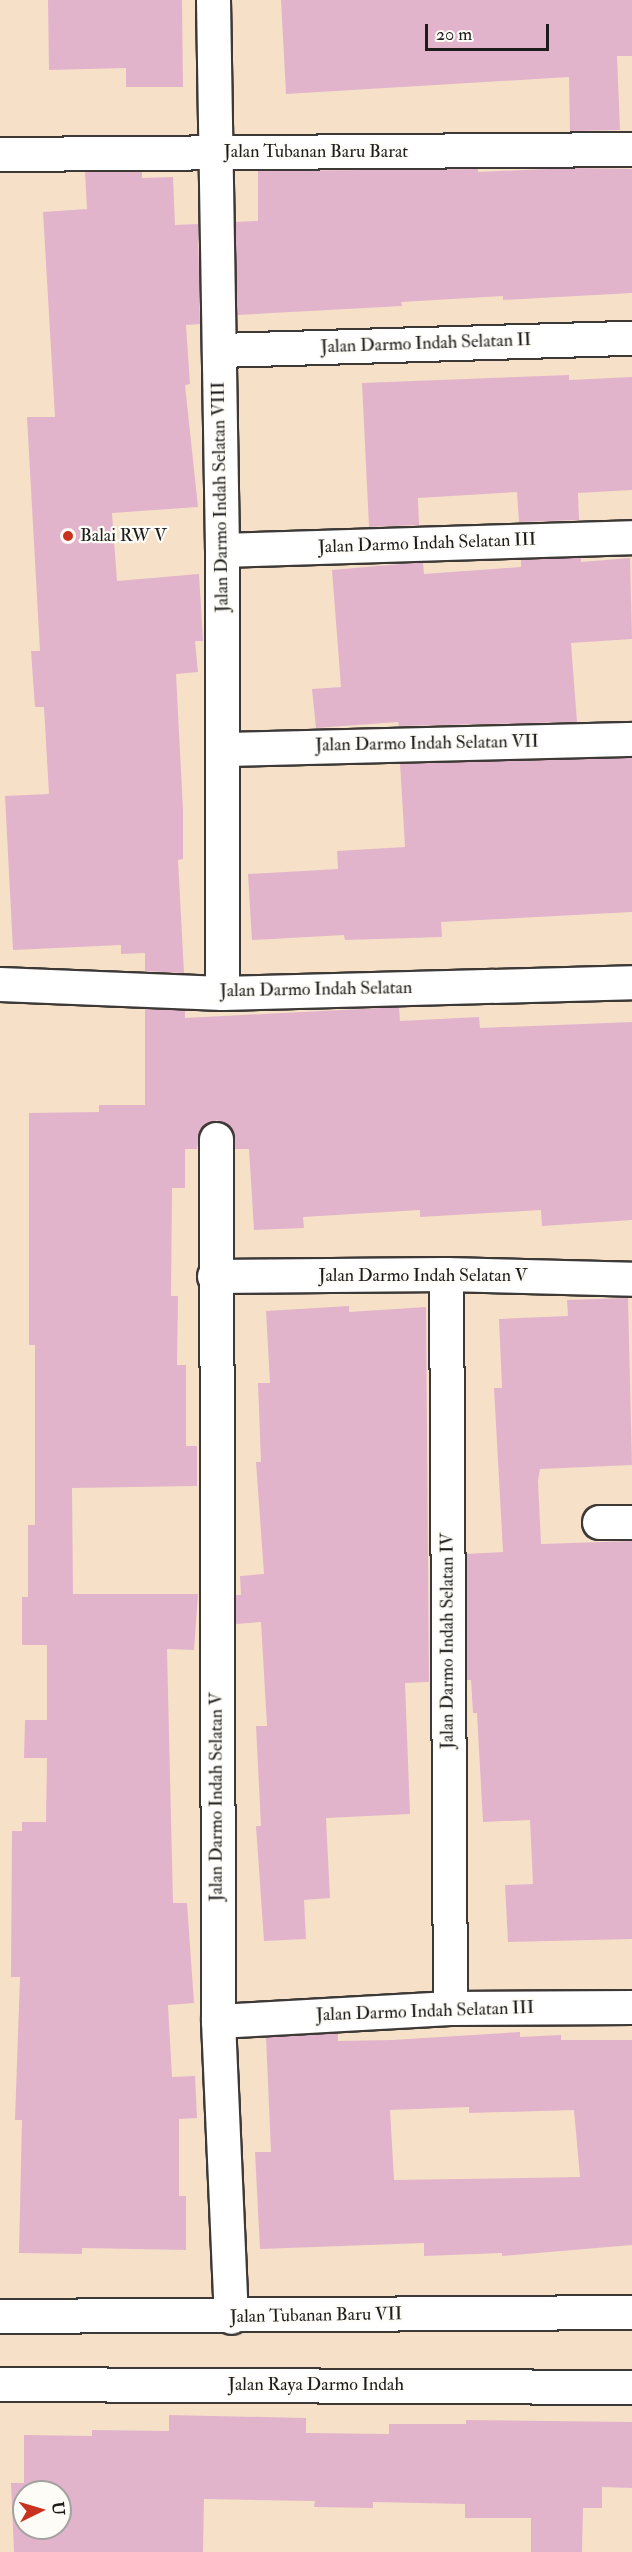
<!DOCTYPE html>
<style>
body{margin:0}
#map{position:relative;width:632px;height:2552px;overflow:hidden;background:#f6e0c8;font-family:"IM FELL Double Pica",serif}
div>[style]{position:absolute}
.building>*{inset:0;background:#e2b4cb}
.roads{filter:drop-shadow(2px 0 #3d3936) drop-shadow(-2px 0 #3d3936) drop-shadow(0 2px #3d3936) drop-shadow(0 -2px #3d3936)}
.minor>*{height:33px;margin:-16.5px;padding:0 16.5px;transform-origin:16.5px;border-radius:16.5px;background:#fff}
.dots>*{width:16px;height:16px;translate:-50% -50%;box-sizing:border-box;border:3px solid #fdfcf7;border-radius:50%}
span{translate:-50% -50%;white-space:nowrap;text-align:center;line-height:1.15;-webkit-text-stroke:4.5px #fdfcf7;paint-order:stroke}
.street-label{font-size:18px;color:#1c1c1c}
.poi-label{font-size:18px;color:#1c1c1c}
.left{translate:0 -50%;text-align:left}
.north{position:absolute;left:12px;top:2480px;width:60px;height:60px;box-sizing:border-box;background:#fdfcf7;border:2px solid #a3a29f;border-radius:50%;rotate:85deg;font-size:16px;font-weight:700;line-height:24px;text-align:center;color:#1c1c1c}
.north::after{content:'';display:block;margin:auto;width:21px;height:27px;background:#c8321e;clip-path:polygon(50% 0,100% 100%,50% 72%,0 100%)}
.scale{position:absolute;left:425px;top:24px;width:124px;height:27px;box-sizing:border-box;border:3px solid #1c1c1c;border-top:0;padding-left:8px;font-size:18px;line-height:21px;white-space:nowrap;color:#1c1c1c;-webkit-text-stroke:4px #fdfcf7;paint-order:stroke}
</style>
<div id="map">
<div class="building">
<div style="clip-path:polygon(48px 0,182px 0,183px 87px,126px 87px,126px 68px,49px 70px)"></div>
<div style="clip-path:polygon(281px 0,632px 0,632px 56px,617px 56px,620px 130px,570px 131px,569px 77px,286px 94px)"></div>
<div style="clip-path:polygon(571px 168px,632px 169px,632px 293px,503px 300px,503px 296px,401px 302px,402px 306px,237px 315px,235px 222px,258px 221px,258px 171px,478px 169px,478px 172px)"></div>
<div style="clip-path:polygon(85px 172px,142px 172px,142px 178px,173px 177px,175px 225px,198px 224px,200px 324px,186px 325px,190px 384px,185px 385px,198px 507px,112px 513px,117px 581px,199px 574px,203px 641px,195px 641px,198px 672px,176px 674px,183px 810px,183px 859px,178px 860px,184px 973px,145px 971px,145px 953px,121px 954px,121px 945px,13px 950px,5px 796px,49px 794px,44px 707px,35px 707px,31px 651px,40px 651px,27px 417px,55px 417px,43px 212px,87px 209px)"></div>
<div style="clip-path:polygon(569px 375px,569px 380px,632px 377px,632px 490px,578px 493px,579px 520px,519px 522px,517px 492px,418px 498px,419px 525px,369px 527px,362px 383px)"></div>
<div style="clip-path:polygon(581px 557px,581px 562px,630px 558px,632px 639px,571px 643px,577px 722px,399px 726px,398px 722px,316px 728px,312px 689px,341px 687px,332px 570px,423px 562px,424px 574px,521px 567px,521px 559px)"></div>
<div style="clip-path:polygon(632px 758px,632px 912px,441px 922px,442px 937px,345px 940px,344px 935px,252px 940px,248px 874px,338px 869px,337px 851px,405px 847px,400px 763px)"></div>
<div style="clip-path:polygon(399px 1007px,400px 1021px,479px 1017px,480px 1028px,632px 1022px,632px 1220px,542px 1226px,541px 1210px,420px 1217px,420px 1210px,303px 1217px,304px 1228px,254px 1230px,249px 1149px,235px 1149px,232px 1129px,217px 1120px,200px 1129px,197px 1149px,185px 1149px,185px 1188px,172px 1188px,171px 1296px,178px 1296px,177px 1365px,186px 1365px,186px 1446px,197px 1446px,197px 1486px,72px 1488px,73px 1594px,198px 1594px,194px 1650px,167px 1649px,173px 1903px,187px 1903px,194px 2003px,168px 2005px,172px 2077px,195px 2076px,197px 2118px,179px 2119px,179px 2196px,186px 2196px,186px 2250px,82px 2248px,82px 2254px,19px 2253px,22px 2120px,15px 2120px,20px 1977px,11px 1977px,12px 1831px,22px 1831px,22px 1822px,46px 1822px,47px 1758px,24px 1758px,25px 1720px,47px 1720px,47px 1645px,22px 1645px,22px 1597px,28px 1597px,28px 1525px,35px 1525px,35px 1345px,29px 1345px,29px 1113px,99px 1112px,99px 1105px,145px 1105px,145px 1009px,185px 1010px,185px 1018px)"></div>
<div style="clip-path:polygon(628px 1298px,632px 1465px,540px 1469px,538px 1481px,541px 1544px,632px 1541px,632px 1939px,508px 1942px,505px 1885px,533px 1884px,530px 1820px,483px 1822px,477px 1713px,473px 1713px,471px 1680px,467px 1680px,466px 1554px,503px 1552px,494px 1388px,502px 1388px,499px 1319px,568px 1316px,567px 1300px)"></div>
<div style="clip-path:polygon(349px 1306px,349px 1312px,426px 1307px,429px 1682px,405px 1683px,410px 1814px,326px 1818px,330px 1898px,304px 1900px,306px 1939px,264px 1941px,256px 1826px,261px 1826px,256px 1726px,267px 1726px,261px 1622px,236px 1624px,236px 1595px,241px 1595px,240px 1576px,264px 1574px,256px 1462px,261px 1462px,258px 1383px,270px 1383px,266px 1311px)"></div>
<div style="clip-path:polygon(evenodd,520px 2032px,520px 2037px,561px 2035px,561px 2040px,632px 2040px,632px 2245px,502px 2256px,502px 2253px,424px 2256px,424px 2243px,260px 2249px,255px 2152px,271px 2152px,266px 2037px,338px 2033px,338px 2041px,392px 2040px,520px 2032px,469px 2107px,469px 2113px,574px 2110px,580px 2177px,394px 2180px,390px 2110px,469px 2107px)"></div>
<div style="clip-path:polygon(evenodd,169px 2415px,306px 2418px,306px 2433px,389px 2434px,389px 2424px,466px 2424px,466px 2420px,632px 2422px,632px 2488px,602px 2487px,602px 2508px,583px 2508px,582px 2552px,531px 2552px,531px 2518px,465px 2518px,465px 2504px,373px 2502px,373px 2508px,314px 2507px,315px 2501px,204px 2499px,203px 2552px,14px 2552px,11px 2483px,24px 2483px,24px 2435px,92px 2436px,92px 2430px,169px 2431px,169px 2415px,24px 2492px,60px 2492px,60px 2528px,24px 2528px,24px 2492px)"></div>
</div>
<div class="roads">
<div class="minor">
<div style="left:213px;top:0;width:550px;rotate:89.06deg"></div>
<div style="left:222px;top:550px;width:443px;rotate:90deg"></div>
<div style="left:0;top:154px;width:632px;rotate:-0.45deg"></div>
<div style="left:220px;top:350px;width:412px;rotate:-1.7deg"></div>
<div style="left:222px;top:550px;width:410px;rotate:-1.8deg"></div>
<div style="left:223px;top:749px;width:409px;rotate:-1.4deg"></div>
<div style="left:0;top:984px;width:222px;rotate:2.3deg"></div>
<div style="left:222px;top:993px;width:410px;rotate:-1.5deg"></div>
<div style="left:216px;top:1139px;width:882px;rotate:89.87deg"></div>
<div style="left:218px;top:2021px;width:296px;rotate:87.5deg"></div>
<div style="left:446px;top:1274px;width:734px;rotate:89.69deg"></div>
<div style="left:214px;top:1276px;width:232px;rotate:-0.5deg"></div>
<div style="left:446px;top:1274px;width:186px;rotate:1.5deg"></div>
<div style="left:599px;top:1522px;width:33px"></div>
<div style="left:218px;top:2021px;width:232px;rotate:-3.2deg"></div>
<div style="left:450px;top:2008px;width:182px;rotate:-0.3deg"></div>
<div style="left:0;top:2316px;width:632px;rotate:-0.36deg"></div>
<div style="left:0;top:2384px;width:632px;rotate:0.27deg"></div>
</div>
</div>
<div class="dots">
<div style="left:68px;top:536px;background:#c8321e"></div>
</div>
<div class="street-label">
<span style="left:316px;top:152px">Jalan Tubanan Baru Barat</span>
<span style="left:426px;top:344px;rotate:-2deg">Jalan Darmo Indah Selatan II</span>
<span style="left:221px;top:497px;rotate:-91deg">Jalan Darmo Indah Selatan VIII</span>
<span style="left:427px;top:544px;rotate:-2deg">Jalan Darmo Indah Selatan III</span>
<span style="left:427px;top:744px;rotate:-1deg">Jalan Darmo Indah Selatan VII</span>
<span style="left:316px;top:990px;rotate:-1deg">Jalan Darmo Indah Selatan</span>
<span style="left:423px;top:1276px">Jalan Darmo Indah Selatan V</span>
<span style="left:448px;top:1641px;rotate:-90deg">Jalan Darmo Indah Selatan IV</span>
<span style="left:217px;top:1797px;rotate:-90deg">Jalan Darmo Indah Selatan V</span>
<span style="left:425px;top:2012px;rotate:-2deg">Jalan Darmo Indah Selatan III</span>
<span style="left:316px;top:2316px;rotate:-1deg">Jalan Tubanan Baru VII</span>
<span style="left:316px;top:2385px">Jalan Raya Darmo Indah</span>
</div>
<div class="poi-label">
<span class="left" style="left:80px;top:536px">Balai RW V</span>
</div>
<div class="north">U</div>
<div class="scale">20 m</div>
</div>
